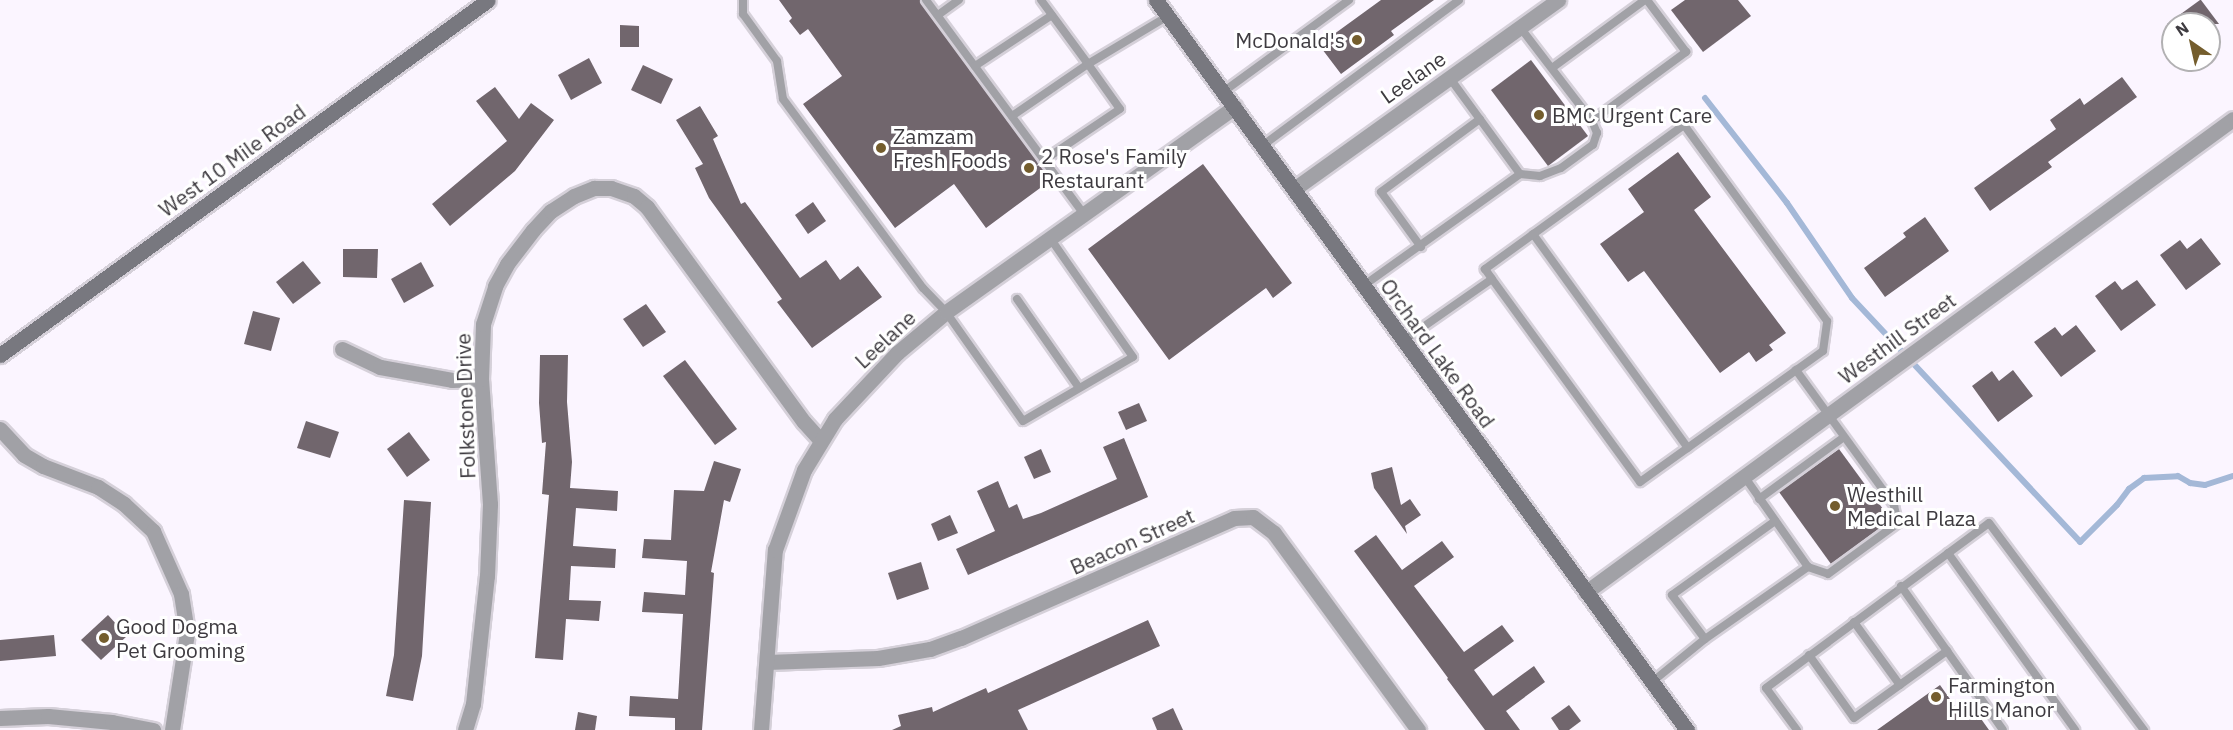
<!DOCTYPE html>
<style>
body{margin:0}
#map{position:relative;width:2233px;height:730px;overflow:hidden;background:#fbf5ff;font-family:"IBM Plex Sans",sans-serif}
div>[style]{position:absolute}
.stream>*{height:6px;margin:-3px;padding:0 3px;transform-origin:3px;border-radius:3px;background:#a4b8d7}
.building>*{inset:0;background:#71666d}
.roads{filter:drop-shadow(2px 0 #d5d0d9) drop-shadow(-2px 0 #d5d0d9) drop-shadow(0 2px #d5d0d9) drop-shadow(0 -2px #d5d0d9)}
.lane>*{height:8px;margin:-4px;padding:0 4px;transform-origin:4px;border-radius:4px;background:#a1a1a6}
.street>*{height:15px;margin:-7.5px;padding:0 7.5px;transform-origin:7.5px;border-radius:7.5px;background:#a1a1a6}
.secondary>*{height:15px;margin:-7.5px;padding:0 7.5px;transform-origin:7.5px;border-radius:7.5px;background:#78787f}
.dots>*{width:16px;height:16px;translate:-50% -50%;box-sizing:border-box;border:3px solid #fff;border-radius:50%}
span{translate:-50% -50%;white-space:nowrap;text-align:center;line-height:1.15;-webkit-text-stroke:6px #fff;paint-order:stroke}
.poi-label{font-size:21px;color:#3e3b40}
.right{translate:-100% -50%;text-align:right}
.left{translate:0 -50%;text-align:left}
.street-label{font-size:21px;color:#3e3b40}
.north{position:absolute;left:2161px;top:12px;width:60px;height:60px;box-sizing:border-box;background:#fff;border:2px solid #b2b1b3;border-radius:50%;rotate:326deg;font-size:16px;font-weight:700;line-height:24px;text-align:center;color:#3e3b40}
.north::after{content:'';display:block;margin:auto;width:21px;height:27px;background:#745d2d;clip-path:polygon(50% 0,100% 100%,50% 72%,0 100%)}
</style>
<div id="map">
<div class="stream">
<div style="left:1705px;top:98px;width:133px;rotate:52deg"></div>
<div style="left:1787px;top:203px;width:115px;rotate:55.6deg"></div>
<div style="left:1852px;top:298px;width:334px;rotate:46.9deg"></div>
<div style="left:2080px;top:542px;width:52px;rotate:-45deg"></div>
<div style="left:2117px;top:505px;width:20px;rotate:-53deg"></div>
<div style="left:2129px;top:489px;width:19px;rotate:-36deg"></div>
<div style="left:2144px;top:478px;width:34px;rotate:-3deg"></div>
<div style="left:2178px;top:476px;width:14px;rotate:30deg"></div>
<div style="left:2190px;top:483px;width:15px;rotate:8deg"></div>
<div style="left:2205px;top:485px;width:29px;rotate:-18deg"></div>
</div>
<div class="building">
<div style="clip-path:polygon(779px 0,920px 0,1051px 180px,986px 228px,954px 184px,895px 228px,803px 104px,842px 76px,808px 29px,800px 35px,789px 21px,792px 18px)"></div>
<div style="clip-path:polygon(1381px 0,1434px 0,1391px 31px,1394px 35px,1341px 74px,1319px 45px)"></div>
<div style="clip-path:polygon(1685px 0,1738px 0,1751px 16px,1703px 52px,1671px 10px)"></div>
<div style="clip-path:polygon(2201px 0,2219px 24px,2167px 24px,2200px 0)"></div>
<div style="clip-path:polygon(620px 25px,639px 26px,639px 47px,620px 47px)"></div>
<div style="clip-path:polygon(589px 58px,602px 83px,571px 100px,558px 75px)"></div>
<div style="clip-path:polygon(1531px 60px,1588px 136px,1548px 166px,1491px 90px)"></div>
<div style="clip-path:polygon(643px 65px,673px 79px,661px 104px,631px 90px)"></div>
<div style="clip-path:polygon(2122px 77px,2137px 97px,2048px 162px,2052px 167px,1990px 211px,1974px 188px,2056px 129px,2050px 120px,2080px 98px,2084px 105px)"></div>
<div style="clip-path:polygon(495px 87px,519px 119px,531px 103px,554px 120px,515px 171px,450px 226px,432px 204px,507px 141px,476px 101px)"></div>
<div style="clip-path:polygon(700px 106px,718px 136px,713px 139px,741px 204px,745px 202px,800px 278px,826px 260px,840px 280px,858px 266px,882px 297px,812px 348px,777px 302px,782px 299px,709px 198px,695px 168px,703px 164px,676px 120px)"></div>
<div style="clip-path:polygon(1678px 152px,1711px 197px,1694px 210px,1786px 333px,1769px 345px,1773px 350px,1756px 362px,1749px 352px,1720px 373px,1644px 271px,1628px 282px,1600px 244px,1644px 212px,1628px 189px)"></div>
<div style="clip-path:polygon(1203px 164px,1292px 283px,1273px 298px,1266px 288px,1169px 360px,1088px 249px)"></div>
<div style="clip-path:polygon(813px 202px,826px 221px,808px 234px,795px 215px)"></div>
<div style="clip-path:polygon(1925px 217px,1949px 251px,1885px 297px,1864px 268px,1906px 237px,1903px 233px)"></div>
<div style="clip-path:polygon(2201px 238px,2221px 264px,2186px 290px,2160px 255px,2180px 240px,2187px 249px)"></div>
<div style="clip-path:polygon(343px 249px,378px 249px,377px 278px,343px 277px)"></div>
<div style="clip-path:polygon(303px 261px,321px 283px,293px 304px,276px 282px)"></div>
<div style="clip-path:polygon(421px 262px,434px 286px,404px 303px,391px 279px)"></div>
<div style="clip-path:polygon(2137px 280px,2156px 305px,2121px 331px,2095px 296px,2115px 281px,2122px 290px)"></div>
<div style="clip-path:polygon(646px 304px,666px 332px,643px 347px,623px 319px)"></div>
<div style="clip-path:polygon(253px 311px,280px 318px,271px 351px,244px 344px)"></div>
<div style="clip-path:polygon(2076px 325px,2096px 351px,2061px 377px,2034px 342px,2055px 327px,2062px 336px)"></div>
<div style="clip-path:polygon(540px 355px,568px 355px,567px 402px,572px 462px,570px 488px,618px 491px,617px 511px,576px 508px,573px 546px,616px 549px,615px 568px,571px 566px,569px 600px,601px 601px,599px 621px,566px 619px,563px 660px,535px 658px,549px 495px,542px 494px,546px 442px,542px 443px,539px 403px)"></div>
<div style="clip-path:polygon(685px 360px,737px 429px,715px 445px,663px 376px)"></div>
<div style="clip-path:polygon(2013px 370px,2033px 396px,1998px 422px,1972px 386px,1992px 371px,1999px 381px)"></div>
<div style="clip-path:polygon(1139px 403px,1147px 421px,1126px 430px,1118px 412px)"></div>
<div style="clip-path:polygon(306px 421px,339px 432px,330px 458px,297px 448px)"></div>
<div style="clip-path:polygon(409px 432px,430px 460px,407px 477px,387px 449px)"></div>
<div style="clip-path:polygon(1124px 438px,1148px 497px,968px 575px,956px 549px,995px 531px,977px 491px,998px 481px,1009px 508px,1017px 504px,1023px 519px,1041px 513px,1117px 479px,1103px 447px)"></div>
<div style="clip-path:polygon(1041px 449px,1051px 472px,1034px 479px,1024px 457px)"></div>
<div style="clip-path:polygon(1839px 449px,1891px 520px,1831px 564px,1779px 492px)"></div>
<div style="clip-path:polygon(714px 461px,741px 469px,730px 502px,724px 500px,711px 572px,714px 573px,702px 730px,675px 730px,675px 718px,629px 716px,630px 696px,678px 699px,683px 614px,642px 612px,644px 592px,685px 595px,687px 561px,642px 558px,644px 539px,671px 540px,674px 490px,704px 491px)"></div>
<div style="clip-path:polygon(1392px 467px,1401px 505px,1410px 499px,1421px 515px,1405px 526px,1407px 534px,1374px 488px,1371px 473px)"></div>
<div style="clip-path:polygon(404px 500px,431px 502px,422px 656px,413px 701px,386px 696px,394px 655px)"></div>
<div style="clip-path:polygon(950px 515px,958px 533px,938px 541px,931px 524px)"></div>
<div style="clip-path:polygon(1376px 535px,1402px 570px,1442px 541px,1454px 557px,1414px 586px,1464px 652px,1502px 625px,1514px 641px,1474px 670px,1493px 696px,1534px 666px,1545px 682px,1506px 711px,1520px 730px,1485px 730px,1447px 679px,1448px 678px,1354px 551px)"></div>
<div style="clip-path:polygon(921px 562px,929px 589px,897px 600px,888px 573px)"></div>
<div style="clip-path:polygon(108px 615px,127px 636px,101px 660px,81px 640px)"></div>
<div style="clip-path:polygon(1148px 620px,1160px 646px,1018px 710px,1028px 730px,892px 730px,901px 726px,898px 715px,932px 707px,933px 712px,986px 688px,988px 693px)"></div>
<div style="clip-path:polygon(54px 635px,56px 656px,0 661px,0 640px)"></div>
<div style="clip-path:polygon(1940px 685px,1962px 716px,1974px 709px,1989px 730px,1877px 730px)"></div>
<div style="clip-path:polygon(1569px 705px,1581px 721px,1569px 730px,1559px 730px,1551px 718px)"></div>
<div style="clip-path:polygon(1173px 708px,1183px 730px,1157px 730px,1152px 718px)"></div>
<div style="clip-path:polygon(578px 712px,597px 716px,595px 730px,575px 730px)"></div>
</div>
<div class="roads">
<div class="lane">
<div style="left:743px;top:0;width:14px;rotate:90deg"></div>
<div style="left:743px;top:14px;width:58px;rotate:54.1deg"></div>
<div style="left:777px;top:61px;width:38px;rotate:81deg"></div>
<div style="left:783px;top:99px;width:235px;rotate:53.5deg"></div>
<div style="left:923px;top:288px;width:33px;rotate:46deg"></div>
<div style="left:946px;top:312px;width:133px;rotate:54.8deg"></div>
<div style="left:1023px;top:421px;width:127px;rotate:-30.2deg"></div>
<div style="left:1133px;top:357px;width:145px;rotate:-124.9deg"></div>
<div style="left:926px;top:0;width:266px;rotate:53.6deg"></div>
<div style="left:1041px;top:0;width:79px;rotate:53.7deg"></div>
<div style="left:1088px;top:64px;width:93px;rotate:-31deg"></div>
<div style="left:938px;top:15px;width:26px;rotate:-36deg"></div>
<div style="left:975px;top:66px;width:92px;rotate:-33.5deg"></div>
<div style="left:1552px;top:68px;width:115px;rotate:-36.2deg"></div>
<div style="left:1223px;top:92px;width:156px;rotate:-36.1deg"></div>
<div style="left:1012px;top:116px;width:92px;rotate:-34.4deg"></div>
<div style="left:1088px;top:64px;width:55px;rotate:54.6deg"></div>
<div style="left:1120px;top:109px;width:92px;rotate:146.1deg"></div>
<div style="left:1592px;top:121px;width:117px;rotate:-36.3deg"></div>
<div style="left:1686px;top:52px;width:65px;rotate:-126.9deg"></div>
<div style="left:1262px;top:146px;width:245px;rotate:-36.5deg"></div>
<div style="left:1520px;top:174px;width:20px;rotate:6deg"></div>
<div style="left:1540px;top:176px;width:22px;rotate:-21deg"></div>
<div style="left:1561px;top:168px;width:39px;rotate:-36deg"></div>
<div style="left:1593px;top:145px;width:13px;rotate:-72deg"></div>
<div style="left:1597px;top:133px;width:13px;rotate:-113deg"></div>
<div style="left:1592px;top:121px;width:118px;rotate:-127.5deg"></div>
<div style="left:1533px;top:234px;width:264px;rotate:54.1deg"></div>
<div style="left:1421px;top:247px;width:68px;rotate:-126deg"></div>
<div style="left:1381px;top:192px;width:123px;rotate:-36.4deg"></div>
<div style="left:1363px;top:286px;width:193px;rotate:-35.5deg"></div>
<div style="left:1520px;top:174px;width:120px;rotate:-126.2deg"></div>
<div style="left:1017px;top:299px;width:108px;rotate:55.1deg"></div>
<div style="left:1403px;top:341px;width:108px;rotate:-34.9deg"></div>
<div style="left:1492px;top:279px;width:251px;rotate:53.9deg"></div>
<div style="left:1640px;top:482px;width:225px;rotate:-35.6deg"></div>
<div style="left:1823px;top:351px;width:30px;rotate:-82deg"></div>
<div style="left:1827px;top:321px;width:243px;rotate:-126.1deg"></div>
<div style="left:1684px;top:125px;width:246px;rotate:144.1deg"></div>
<div style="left:1485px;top:269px;width:12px;rotate:55deg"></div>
<div style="left:1744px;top:476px;width:111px;rotate:54.9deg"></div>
<div style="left:1759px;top:499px;width:105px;rotate:-36.1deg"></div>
<div style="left:1948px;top:553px;width:218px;rotate:54.3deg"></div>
<div style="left:1901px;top:586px;width:176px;rotate:54.7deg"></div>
<div style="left:1854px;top:622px;width:78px;rotate:53.9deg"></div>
<div style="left:1705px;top:639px;width:55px;rotate:-126.9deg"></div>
<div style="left:1672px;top:595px;width:127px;rotate:-35.7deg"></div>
<div style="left:1809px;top:655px;width:77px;rotate:54.5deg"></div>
<div style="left:1854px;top:718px;width:115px;rotate:-35.8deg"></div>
<div style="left:1652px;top:682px;width:68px;rotate:-39.1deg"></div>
<div style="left:1705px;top:639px;width:126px;rotate:-35deg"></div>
<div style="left:1808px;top:567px;width:21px;rotate:19deg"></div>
<div style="left:1828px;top:574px;width:87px;rotate:-36.1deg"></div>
<div style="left:1898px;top:523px;width:18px;rotate:-103deg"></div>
<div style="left:1894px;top:505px;width:167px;rotate:-126deg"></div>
<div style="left:1797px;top:730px;width:52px;rotate:-126.4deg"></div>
<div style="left:1766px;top:688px;width:277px;rotate:-36.5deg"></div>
<div style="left:1989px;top:523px;width:259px;rotate:53.2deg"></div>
</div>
<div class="street">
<div style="left:1294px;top:189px;width:325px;rotate:-35.6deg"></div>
<div style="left:342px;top:349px;width:42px;rotate:25.3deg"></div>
<div style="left:380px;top:367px;width:73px;rotate:10.2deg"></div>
<div style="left:452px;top:380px;width:29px;rotate:-2deg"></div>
<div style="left:0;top:429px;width:35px;rotate:47deg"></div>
<div style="left:24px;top:455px;width:22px;rotate:30deg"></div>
<div style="left:43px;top:466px;width:59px;rotate:20.9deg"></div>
<div style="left:98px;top:487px;width:31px;rotate:33deg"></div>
<div style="left:124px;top:504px;width:40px;rotate:43deg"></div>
<div style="left:153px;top:531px;width:69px;rotate:66deg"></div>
<div style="left:181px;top:594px;width:39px;rotate:81deg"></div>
<div style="left:187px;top:633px;width:98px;rotate:98.8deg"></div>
<div style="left:1586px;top:592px;width:801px;rotate:-36.17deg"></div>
<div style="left:767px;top:662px;width:111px;rotate:-2.1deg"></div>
<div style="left:878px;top:658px;width:53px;rotate:-9.8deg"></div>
<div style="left:930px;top:649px;width:33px;rotate:-20deg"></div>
<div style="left:961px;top:638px;width:298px;rotate:-23.7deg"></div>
<div style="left:1234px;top:518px;width:19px;rotate:-3deg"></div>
<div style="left:1253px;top:517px;width:26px;rotate:37deg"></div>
<div style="left:1274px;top:533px;width:244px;rotate:53.8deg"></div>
<div style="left:0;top:718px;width:48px;rotate:-2.4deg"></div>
<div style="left:48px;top:716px;width:64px;rotate:5.4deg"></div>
<div style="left:112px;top:722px;width:42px;rotate:11deg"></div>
<div style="left:465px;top:730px;width:27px;rotate:-73deg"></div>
<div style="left:473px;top:704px;width:129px;rotate:-83.8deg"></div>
<div style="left:487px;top:576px;width:72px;rotate:-87.6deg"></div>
<div style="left:490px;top:504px;width:125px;rotate:-94.1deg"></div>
<div style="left:481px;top:379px;width:55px;rotate:-87.9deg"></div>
<div style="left:483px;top:324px;width:40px;rotate:-72deg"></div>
<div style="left:495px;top:286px;width:25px;rotate:-61deg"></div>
<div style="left:507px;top:264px;width:43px;rotate:-52.6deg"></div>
<div style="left:533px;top:230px;width:26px;rotate:-47deg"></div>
<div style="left:551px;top:211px;width:27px;rotate:-33deg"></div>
<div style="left:574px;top:196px;width:22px;rotate:-22deg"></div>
<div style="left:594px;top:188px;width:17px"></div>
<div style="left:611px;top:188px;width:24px;rotate:19deg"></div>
<div style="left:634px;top:196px;width:17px;rotate:40deg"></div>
<div style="left:647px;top:207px;width:266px;rotate:53.9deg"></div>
<div style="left:804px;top:422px;width:25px;rotate:48deg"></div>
<div style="left:761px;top:730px;width:181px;rotate:-85.6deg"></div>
<div style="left:775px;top:550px;width:85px;rotate:-70.1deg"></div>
<div style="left:804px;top:470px;width:60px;rotate:-58.7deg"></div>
<div style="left:835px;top:419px;width:91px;rotate:-46.8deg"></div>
<div style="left:897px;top:353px;width:64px;rotate:-39.9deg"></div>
<div style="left:946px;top:312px;width:354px;rotate:-35.4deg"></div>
</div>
<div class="secondary">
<div style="left:1156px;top:0;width:903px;rotate:53.97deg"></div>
<div style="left:0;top:355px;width:603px;rotate:-36.03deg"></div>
</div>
</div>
<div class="dots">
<div style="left:1357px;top:40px;background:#745d2d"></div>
<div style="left:1539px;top:115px;background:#745d2d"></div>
<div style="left:881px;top:148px;background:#745d2d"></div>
<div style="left:1029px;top:168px;background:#745d2d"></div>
<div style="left:1835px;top:506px;background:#745d2d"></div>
<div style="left:104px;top:638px;background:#745d2d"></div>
<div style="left:1936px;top:697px;background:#745d2d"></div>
</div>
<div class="poi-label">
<span class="right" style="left:1345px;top:40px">McDonald's</span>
<span class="left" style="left:1552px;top:115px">BMC Urgent Care</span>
<span class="left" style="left:893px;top:148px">Zamzam<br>Fresh Foods</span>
<span class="left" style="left:1041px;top:168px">2 Rose's Family<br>Restaurant</span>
<span class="left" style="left:1847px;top:506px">Westhill<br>Medical Plaza</span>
<span class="left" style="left:116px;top:638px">Good Dogma<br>Pet Grooming</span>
<span class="left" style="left:1948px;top:697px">Farmington<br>Hills Manor</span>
</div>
<div class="street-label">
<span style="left:1413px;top:77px;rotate:-35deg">Leelane</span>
<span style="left:232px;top:160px;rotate:-36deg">West 10 Mile Road</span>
<span style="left:1897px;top:338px;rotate:-36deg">Westhill Street</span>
<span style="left:885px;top:339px;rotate:-43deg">Leelane</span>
<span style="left:1438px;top:353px;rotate:54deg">Orchard Lake Road</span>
<span style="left:465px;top:406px;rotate:-92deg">Folkstone Drive</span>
<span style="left:1132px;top:541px;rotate:-24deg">Beacon Street</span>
</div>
<div class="north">N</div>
</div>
